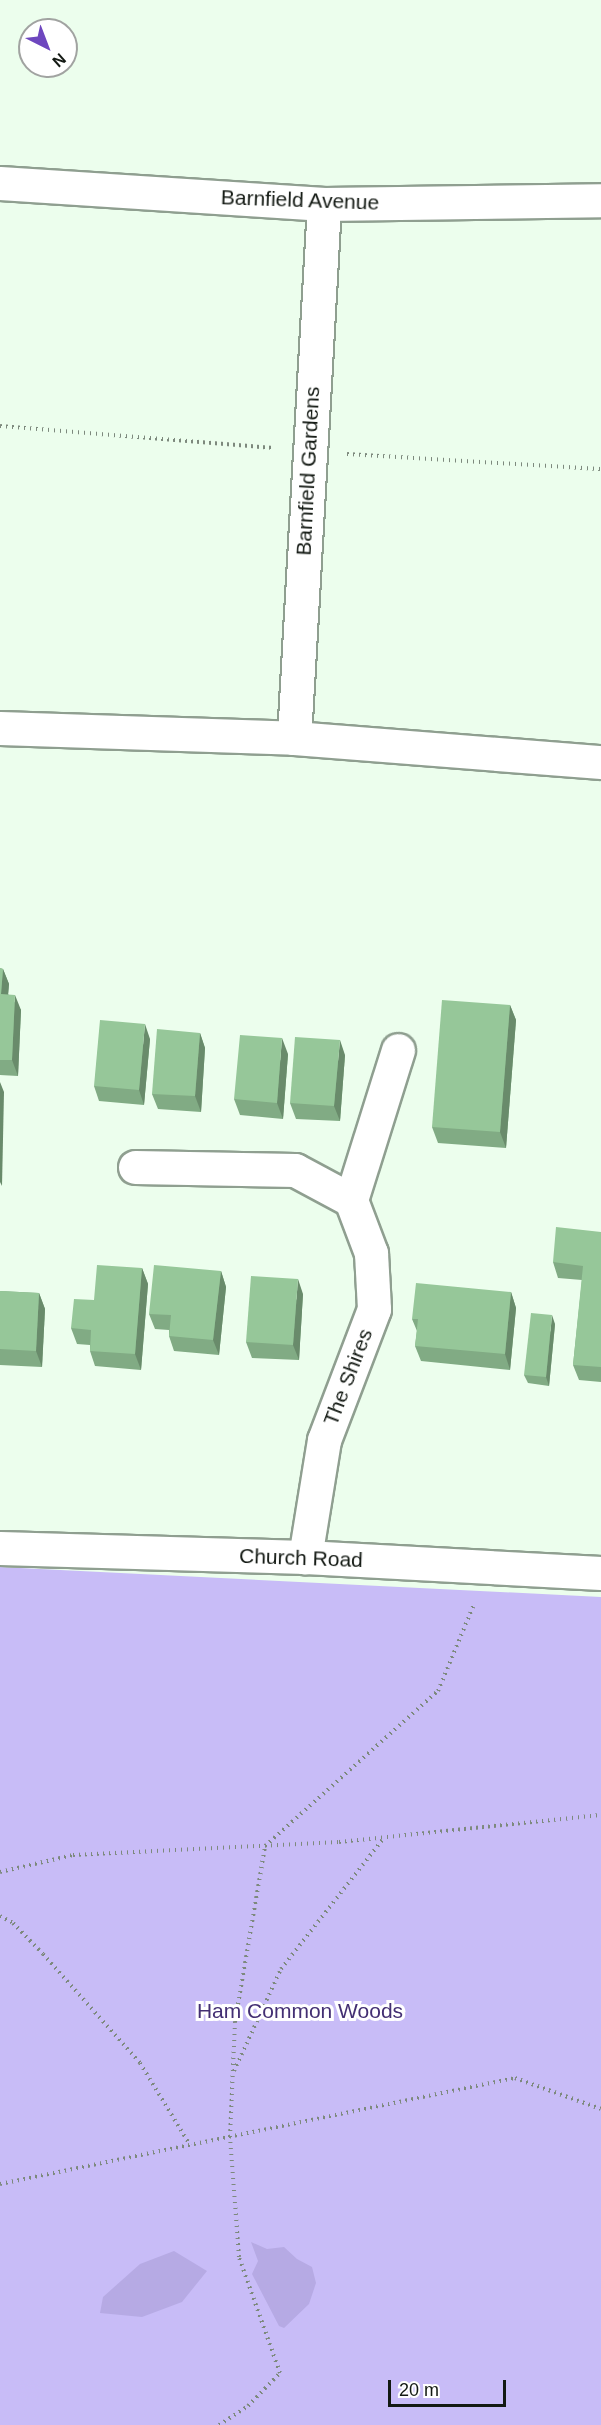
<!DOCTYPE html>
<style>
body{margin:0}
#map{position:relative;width:601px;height:2425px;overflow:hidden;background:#ecfeed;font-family:Arial,sans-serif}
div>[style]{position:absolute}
.forest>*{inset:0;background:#c8bcf7}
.water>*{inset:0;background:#b6aae4}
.path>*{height:4px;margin-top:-2px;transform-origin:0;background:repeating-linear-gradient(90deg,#7d897d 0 1.5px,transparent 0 6px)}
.roads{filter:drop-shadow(2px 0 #8f9f90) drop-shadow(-2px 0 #8f9f90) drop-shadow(0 2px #8f9f90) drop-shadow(0 -2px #8f9f90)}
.minor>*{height:33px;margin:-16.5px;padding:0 16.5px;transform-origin:16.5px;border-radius:16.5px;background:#fff}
.wall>*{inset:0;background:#81ab84}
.shaded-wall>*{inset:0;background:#698b6b}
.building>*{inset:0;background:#96c799}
span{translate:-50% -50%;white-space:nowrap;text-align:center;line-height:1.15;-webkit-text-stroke:6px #fff;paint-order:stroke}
.street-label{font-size:21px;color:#131913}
.park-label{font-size:21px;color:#432f73}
.north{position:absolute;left:18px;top:18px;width:60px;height:60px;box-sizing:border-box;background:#fff;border:2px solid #a1a3a1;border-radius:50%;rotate:138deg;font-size:16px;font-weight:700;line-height:24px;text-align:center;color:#131913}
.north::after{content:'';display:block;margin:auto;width:21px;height:27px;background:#6e47bf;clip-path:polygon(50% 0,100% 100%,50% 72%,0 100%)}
.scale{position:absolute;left:388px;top:2380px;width:118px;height:27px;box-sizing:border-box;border:3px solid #131913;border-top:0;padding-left:8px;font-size:18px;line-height:21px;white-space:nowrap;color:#131913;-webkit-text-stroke:4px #fff;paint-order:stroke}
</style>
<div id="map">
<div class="forest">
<div style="clip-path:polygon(0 1567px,601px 1597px,601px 2425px,0 2425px)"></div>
</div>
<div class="water">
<div style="clip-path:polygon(251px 2242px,267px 2249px,284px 2247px,297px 2259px,312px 2267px,316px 2283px,309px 2304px,284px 2328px,279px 2326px,252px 2274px,258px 2261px)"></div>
<div style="clip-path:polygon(174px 2251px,207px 2271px,182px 2302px,142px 2317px,100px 2313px,103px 2297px,140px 2264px)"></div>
</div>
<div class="path">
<div style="left:0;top:426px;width:275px;rotate:4.6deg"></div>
<div style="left:347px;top:454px;width:254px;rotate:3.4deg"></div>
<div style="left:0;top:1872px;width:75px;rotate:-13.1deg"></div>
<div style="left:73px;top:1855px;width:266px;rotate:-2.8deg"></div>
<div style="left:339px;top:1842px;width:263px;rotate:-5.9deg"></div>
<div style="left:0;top:1916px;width:15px;rotate:28deg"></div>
<div style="left:13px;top:1923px;width:43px;rotate:45.9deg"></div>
<div style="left:43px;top:1954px;width:146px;rotate:48.3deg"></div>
<div style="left:140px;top:2063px;width:96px;rotate:58.6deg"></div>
<div style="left:234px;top:2071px;width:112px;rotate:-65.3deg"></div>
<div style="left:281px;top:1969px;width:165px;rotate:-51.9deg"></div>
<div style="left:0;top:2184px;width:526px;rotate:-11.63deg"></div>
<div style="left:515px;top:2078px;width:91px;rotate:19.8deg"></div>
<div style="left:219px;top:2425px;width:35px;rotate:-33deg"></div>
<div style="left:248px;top:2406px;width:46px;rotate:-45.9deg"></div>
<div style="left:280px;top:2373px;width:123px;rotate:-109.5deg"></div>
<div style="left:239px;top:2257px;width:120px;rotate:-94.3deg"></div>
<div style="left:230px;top:2137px;width:115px;rotate:-87.5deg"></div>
<div style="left:235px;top:2022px;width:179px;rotate:-80.3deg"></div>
<div style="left:265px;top:1846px;width:232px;rotate:-41.9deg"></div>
<div style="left:438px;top:1691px;width:94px;rotate:-67.5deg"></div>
</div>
<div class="roads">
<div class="minor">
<div style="left:0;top:183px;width:325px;rotate:3.7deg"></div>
<div style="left:324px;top:204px;width:277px;rotate:-0.8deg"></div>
<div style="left:0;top:728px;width:294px;rotate:1.9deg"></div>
<div style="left:294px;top:738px;width:308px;rotate:4.5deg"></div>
<div style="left:294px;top:738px;width:535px;rotate:-86.78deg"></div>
<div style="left:135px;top:1167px;width:160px;rotate:1.1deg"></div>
<div style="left:295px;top:1170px;width:64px;rotate:28.2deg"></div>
<div style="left:351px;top:1200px;width:57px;rotate:69.3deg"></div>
<div style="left:371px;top:1253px;width:56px;rotate:86.9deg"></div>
<div style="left:374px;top:1309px;width:140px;rotate:110.9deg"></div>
<div style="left:324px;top:1440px;width:119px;rotate:99.2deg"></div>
<div style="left:351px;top:1200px;width:157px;rotate:-72.6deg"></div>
<div style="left:0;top:1548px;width:305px;rotate:1.7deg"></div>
<div style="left:305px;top:1557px;width:296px;rotate:3.1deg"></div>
</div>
</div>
<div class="wall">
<div style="clip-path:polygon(0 968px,3px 969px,9px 984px,8px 994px,21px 1010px,18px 1076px,0 1075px)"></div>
<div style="clip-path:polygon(510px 1005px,516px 1020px,506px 1148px,438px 1143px,432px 1127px)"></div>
<div style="clip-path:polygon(200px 1033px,205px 1048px,201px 1112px,158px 1109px,152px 1094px)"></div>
<div style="clip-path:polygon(150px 1039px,144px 1105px,99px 1101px,94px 1086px)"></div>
<div style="clip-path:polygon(288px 1054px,283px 1119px,240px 1115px,234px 1099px)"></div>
<div style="clip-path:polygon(345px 1055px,340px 1121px,296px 1119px,290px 1103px)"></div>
<div style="clip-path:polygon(601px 1232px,601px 1382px,579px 1380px,573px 1365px,582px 1280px,558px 1278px,553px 1262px)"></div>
<div style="clip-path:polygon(142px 1268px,148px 1284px,141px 1370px,95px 1366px,90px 1351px,90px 1345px,77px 1344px,71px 1328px,94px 1300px)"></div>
<div style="clip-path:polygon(221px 1271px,226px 1287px,219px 1355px,174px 1351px,169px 1336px,169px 1330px,155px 1329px,149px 1314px)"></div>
<div style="clip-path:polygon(0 1291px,39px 1293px,45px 1309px,42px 1367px,0 1365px)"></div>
<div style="clip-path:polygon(511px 1292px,516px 1308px,510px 1370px,421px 1361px,415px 1346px,417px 1331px,412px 1319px)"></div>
<div style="clip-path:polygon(303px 1294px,299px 1360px,252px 1358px,246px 1342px)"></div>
<div style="clip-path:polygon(555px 1324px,549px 1386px,528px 1383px,524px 1375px)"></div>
</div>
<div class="shaded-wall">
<div style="clip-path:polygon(3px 969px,9px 984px,7px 1009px,1px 994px)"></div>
<div style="clip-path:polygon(15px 995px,21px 1010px,18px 1076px,12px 1060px)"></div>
<div style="clip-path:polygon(510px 1005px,516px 1020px,506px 1148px,500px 1132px)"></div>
<div style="clip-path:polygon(145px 1024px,150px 1039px,144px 1105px,139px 1090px)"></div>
<div style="clip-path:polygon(200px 1033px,205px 1048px,201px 1112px,195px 1096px)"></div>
<div style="clip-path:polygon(282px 1038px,288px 1054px,283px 1119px,277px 1103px)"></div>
<div style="clip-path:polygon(340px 1040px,345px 1055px,340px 1121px,334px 1106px)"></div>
<div style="clip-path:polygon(0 1082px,4px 1092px,2px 1186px,0 1182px)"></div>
<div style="clip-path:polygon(142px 1268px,148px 1284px,141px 1370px,135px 1354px)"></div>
<div style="clip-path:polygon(221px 1271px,226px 1287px,219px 1355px,213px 1340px)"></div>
<div style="clip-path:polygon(298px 1279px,303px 1294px,299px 1360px,293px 1345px)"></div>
<div style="clip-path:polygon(511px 1292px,516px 1308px,510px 1370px,505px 1354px)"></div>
<div style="clip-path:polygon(39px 1293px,45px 1309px,42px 1367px,36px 1351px)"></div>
<div style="clip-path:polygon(552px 1315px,555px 1324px,549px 1386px,546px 1377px)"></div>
</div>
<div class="building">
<div style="clip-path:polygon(0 968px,3px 969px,1px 994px,15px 995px,12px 1060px,0 1060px)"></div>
<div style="clip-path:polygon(442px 1000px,510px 1005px,500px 1132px,432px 1127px)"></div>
<div style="clip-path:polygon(100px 1020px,145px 1024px,139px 1090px,94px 1086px)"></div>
<div style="clip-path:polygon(157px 1029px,200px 1033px,195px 1096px,152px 1094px)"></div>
<div style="clip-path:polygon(240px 1035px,282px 1038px,277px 1103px,234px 1099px)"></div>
<div style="clip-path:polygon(295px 1037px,340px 1040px,334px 1106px,290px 1103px)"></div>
<div style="clip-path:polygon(556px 1227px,601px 1232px,601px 1367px,573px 1365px,583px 1266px,553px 1262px)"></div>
<div style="clip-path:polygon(97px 1265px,142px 1268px,135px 1354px,90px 1351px,91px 1330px,71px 1328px,74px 1299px,94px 1300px)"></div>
<div style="clip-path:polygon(154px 1265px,221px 1271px,213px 1340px,169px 1336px,171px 1315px,149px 1314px)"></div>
<div style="clip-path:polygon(251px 1276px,298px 1279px,293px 1345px,246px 1342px)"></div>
<div style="clip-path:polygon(416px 1283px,511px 1292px,505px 1354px,415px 1346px,418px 1319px,412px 1319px)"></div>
<div style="clip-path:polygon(0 1291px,39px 1293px,36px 1351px,0 1349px)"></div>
<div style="clip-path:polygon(531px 1313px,552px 1315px,546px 1377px,524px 1375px)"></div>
</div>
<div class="street-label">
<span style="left:300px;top:200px;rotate:2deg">Barnfield Avenue</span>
<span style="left:308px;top:471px;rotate:-87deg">Barnfield Gardens</span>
<span style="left:348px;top:1377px;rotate:-69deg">The Shires</span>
<span style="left:301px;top:1558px;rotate:2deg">Church Road</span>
</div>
<div class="park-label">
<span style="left:300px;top:2011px">Ham Common Woods</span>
</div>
<div class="north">N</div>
<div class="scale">20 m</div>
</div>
